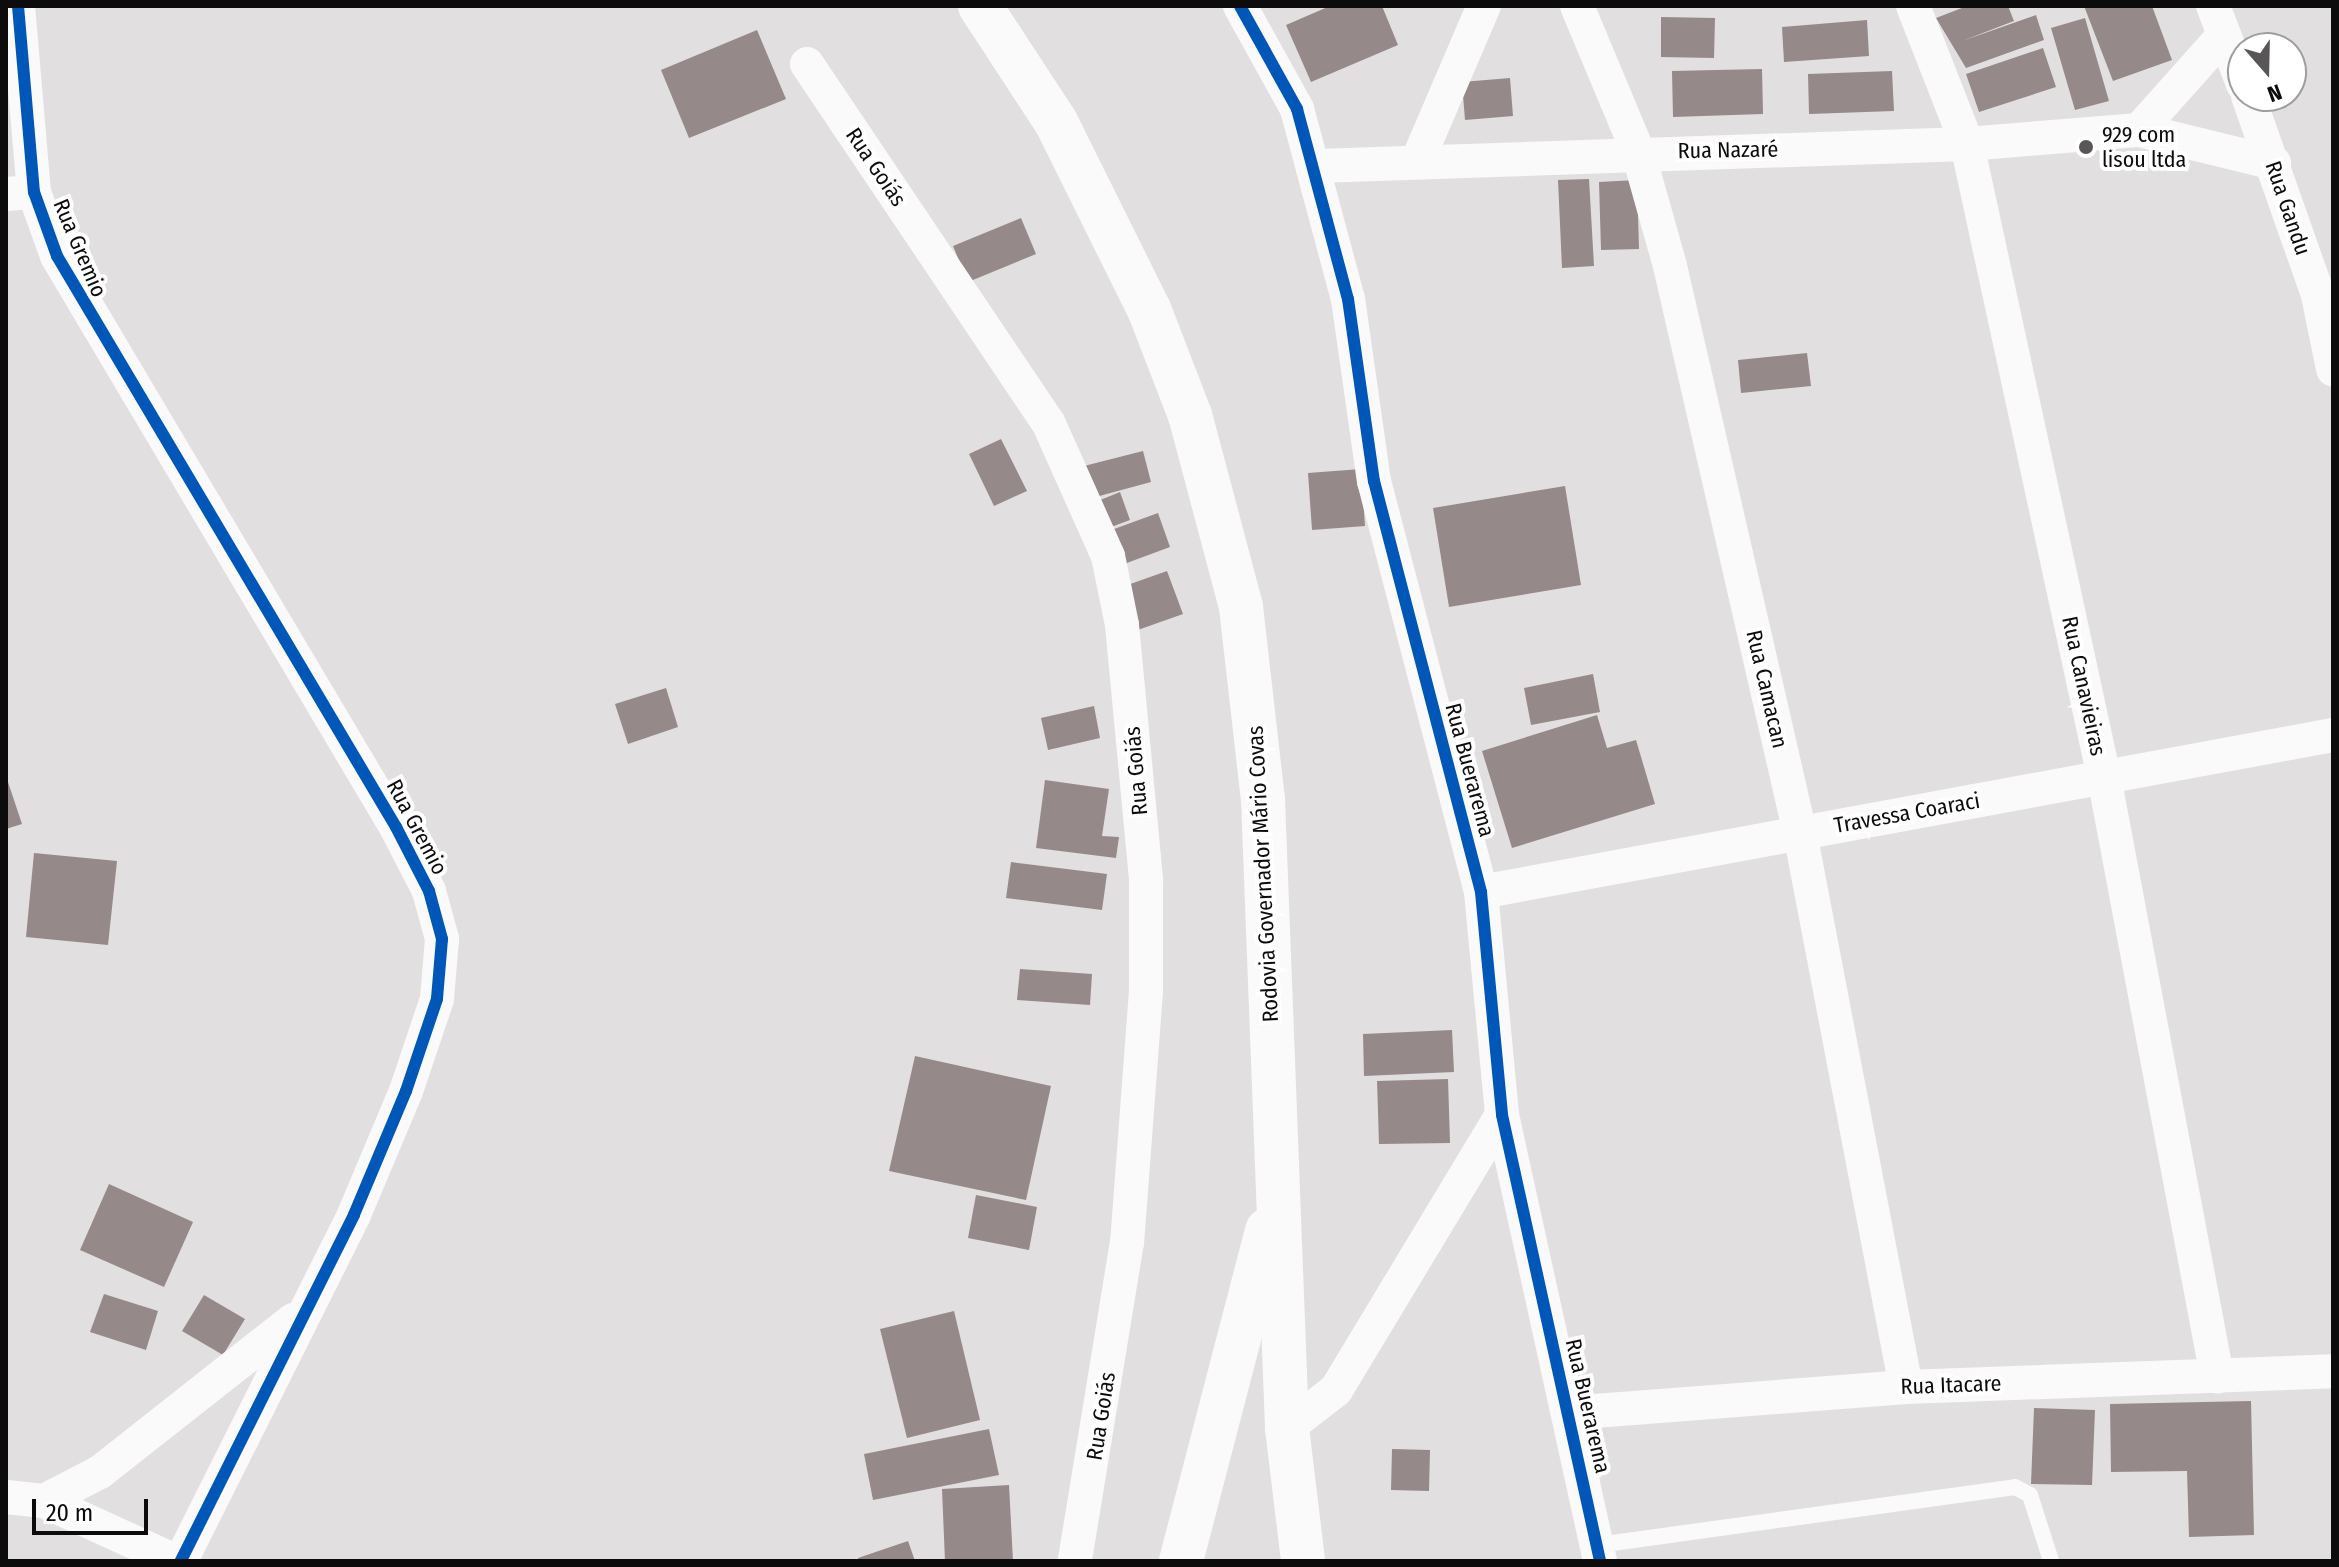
<!DOCTYPE html>
<meta charset="utf-8">
<style>
body{margin:0}
#map{position:relative;width:2339px;height:1567px;overflow:hidden;background:#e2dfe0;font-family:"Fira Sans Condensed",sans-serif}
div>[style]{position:absolute}
.building>*{inset:0;background:#968989}
.lane>*{height:16px;margin:-8px;padding:0 8px;transform-origin:8px;border-radius:8px;background:#fbfafa}
.street>*{height:34px;margin:-17px;padding:0 17px;transform-origin:17px;border-radius:17px;background:#fbfafa}
.highway>*{height:44px;margin:-22px;padding:0 22px;transform-origin:22px;border-radius:22px;background:#fbfafa}
.cycleway>*{height:12px;margin:-6px;padding:0 6px;transform-origin:6px;border-radius:6px;background:#0057b8}
.dots>*{width:22px;height:22px;translate:-50% -50%;box-sizing:border-box;border:4px solid #fff;border-radius:50%}
span{translate:-50% -50%;white-space:nowrap;text-align:center;line-height:1.15;-webkit-text-stroke:8px #fff;paint-order:stroke}
.poi-label{font-size:22px;color:#0d0c0c}
.left{translate:0 -50%;text-align:left}
.street-label{font-size:22px;color:#0d0c0c}
.frame{position:absolute;inset:0;border:8px solid #0d0c0c;pointer-events:none}
.north{position:absolute;left:2227px;top:32px;width:80px;height:80px;box-sizing:border-box;background:#fff;border:2px solid #9e9e9e;border-radius:50%;rotate:160deg;font-size:22px;font-weight:700;line-height:32px;text-align:center;color:#0d0c0c}
.north::after{content:'';display:block;margin:auto;width:28px;height:36px;background:#585656;clip-path:polygon(50% 0,100% 100%,50% 72%,0 100%)}
.scale{position:absolute;left:32px;top:1499px;width:116px;height:36px;box-sizing:border-box;border:4px solid #0d0c0c;border-top:0;padding-left:10px;font-size:24px;line-height:28px;white-space:nowrap;color:#0d0c0c;-webkit-text-stroke:6px #fff;paint-order:stroke}
</style>
<div id="map">
<div class="building">
<div style="clip-path:polygon(1330px 6px,1382px 6px,1398px 45px,1311px 82px,1286px 25px)"></div>
<div style="clip-path:polygon(1967px 6px,2008px 6px,2014px 21px,1962px 41px,2036px 15px,2044px 40px,1966px 68px,1936px 18px)"></div>
<div style="clip-path:polygon(2084px 6px,2152px 6px,2172px 60px,2113px 81px)"></div>
<div style="clip-path:polygon(1661px 17px,1715px 18px,1714px 58px,1661px 57px)"></div>
<div style="clip-path:polygon(2085px 18px,2109px 101px,2075px 110px,2051px 28px)"></div>
<div style="clip-path:polygon(1867px 20px,1869px 56px,1784px 62px,1782px 27px)"></div>
<div style="clip-path:polygon(757px 30px,786px 99px,689px 138px,661px 70px)"></div>
<div style="clip-path:polygon(2043px 48px,2056px 87px,1979px 112px,1966px 74px)"></div>
<div style="clip-path:polygon(1762px 69px,1763px 114px,1673px 117px,1672px 71px)"></div>
<div style="clip-path:polygon(1892px 71px,1894px 111px,1809px 114px,1808px 74px)"></div>
<div style="clip-path:polygon(1510px 78px,1513px 116px,1465px 120px,1462px 82px)"></div>
<div style="clip-path:polygon(1589px 179px,1594px 266px,1562px 268px,1558px 180px)"></div>
<div style="clip-path:polygon(1637px 180px,1639px 249px,1601px 250px,1599px 182px)"></div>
<div style="clip-path:polygon(1021px 218px,1036px 254px,968px 282px,953px 246px)"></div>
<div style="clip-path:polygon(1807px 353px,1811px 386px,1741px 393px,1738px 360px)"></div>
<div style="clip-path:polygon(1001px 439px,1027px 491px,994px 506px,969px 454px)"></div>
<div style="clip-path:polygon(1143px 451px,1151px 482px,1092px 498px,1084px 466px)"></div>
<div style="clip-path:polygon(1361px 469px,1365px 526px,1312px 530px,1308px 473px)"></div>
<div style="clip-path:polygon(1565px 486px,1581px 585px,1449px 607px,1433px 508px)"></div>
<div style="clip-path:polygon(1120px 492px,1130px 520px,1103px 530px,1093px 503px)"></div>
<div style="clip-path:polygon(1158px 513px,1170px 547px,1116px 567px,1103px 533px)"></div>
<div style="clip-path:polygon(1167px 571px,1183px 614px,1135px 631px,1119px 588px)"></div>
<div style="clip-path:polygon(1593px 674px,1600px 712px,1531px 725px,1524px 688px)"></div>
<div style="clip-path:polygon(666px 688px,678px 727px,628px 744px,615px 704px)"></div>
<div style="clip-path:polygon(1094px 706px,1100px 738px,1048px 750px,1041px 718px)"></div>
<div style="clip-path:polygon(1597px 715px,1607px 748px,1636px 740px,1655px 804px,1512px 848px,1482px 751px)"></div>
<div style="clip-path:polygon(6px 776px,22px 824px,6px 829px)"></div>
<div style="clip-path:polygon(1045px 780px,1109px 789px,1102px 836px,1119px 837px,1116px 858px,1036px 848px)"></div>
<div style="clip-path:polygon(34px 853px,117px 861px,108px 945px,26px 937px)"></div>
<div style="clip-path:polygon(1011px 862px,1107px 874px,1102px 910px,1006px 898px)"></div>
<div style="clip-path:polygon(1020px 969px,1092px 974px,1090px 1005px,1017px 1000px)"></div>
<div style="clip-path:polygon(1452px 1030px,1454px 1072px,1364px 1076px,1363px 1034px)"></div>
<div style="clip-path:polygon(915px 1056px,1051px 1086px,1026px 1200px,889px 1171px)"></div>
<div style="clip-path:polygon(1448px 1079px,1450px 1143px,1379px 1144px,1377px 1081px)"></div>
<div style="clip-path:polygon(109px 1184px,193px 1222px,164px 1287px,80px 1250px)"></div>
<div style="clip-path:polygon(976px 1195px,1037px 1207px,1029px 1250px,968px 1238px)"></div>
<div style="clip-path:polygon(104px 1294px,158px 1311px,146px 1350px,90px 1332px)"></div>
<div style="clip-path:polygon(204px 1295px,245px 1319px,223px 1355px,182px 1331px)"></div>
<div style="clip-path:polygon(954px 1311px,980px 1420px,907px 1438px,880px 1329px)"></div>
<div style="clip-path:polygon(2251px 1401px,2254px 1535px,2189px 1537px,2187px 1471px,2111px 1472px,2110px 1404px)"></div>
<div style="clip-path:polygon(2034px 1408px,2095px 1410px,2092px 1485px,2031px 1484px)"></div>
<div style="clip-path:polygon(989px 1429px,999px 1475px,873px 1500px,864px 1454px)"></div>
<div style="clip-path:polygon(1392px 1449px,1430px 1450px,1429px 1491px,1391px 1490px)"></div>
<div style="clip-path:polygon(1009px 1485px,1013px 1561px,945px 1561px,942px 1489px)"></div>
<div style="clip-path:polygon(908px 1541px,915px 1561px,859px 1561px,858px 1558px)"></div>
</div>
<div class="lane">
<div style="left:1598px;top:1545px;width:421px;rotate:-7.9deg"></div>
<div style="left:2015px;top:1487px;width:17px;rotate:28deg"></div>
<div style="left:2030px;top:1495px;width:69px;rotate:72.3deg"></div>
</div>
<div class="street">
<div style="left:18px;top:6px;width:187px;rotate:85.1deg"></div>
<div style="left:34px;top:192px;width:68px;rotate:70.2deg"></div>
<div style="left:57px;top:256px;width:664px;rotate:59.3deg"></div>
<div style="left:396px;top:827px;width:72px;rotate:62.7deg"></div>
<div style="left:429px;top:891px;width:50px;rotate:74.8deg"></div>
<div style="left:442px;top:939px;width:60px;rotate:94.8deg"></div>
<div style="left:437px;top:999px;width:97px;rotate:108.6deg"></div>
<div style="left:406px;top:1091px;width:134px;rotate:112.8deg"></div>
<div style="left:354px;top:1215px;width:387px;rotate:116.6deg"></div>
<div style="left:1240px;top:6px;width:118px;rotate:61deg"></div>
<div style="left:1297px;top:109px;width:197px;rotate:75deg"></div>
<div style="left:1348px;top:299px;width:184px;rotate:81.9deg"></div>
<div style="left:1374px;top:481px;width:425px;rotate:75.4deg"></div>
<div style="left:1481px;top:892px;width:224px;rotate:84.6deg"></div>
<div style="left:1502px;top:1115px;width:457px;rotate:77.6deg"></div>
<div style="left:1577px;top:6px;width:158px;rotate:67.3deg"></div>
<div style="left:1638px;top:152px;width:118px;rotate:74.3deg"></div>
<div style="left:1670px;top:266px;width:582px;rotate:77.09deg"></div>
<div style="left:1800px;top:833px;width:564px;rotate:79.17deg"></div>
<div style="left:1913px;top:6px;width:148px;rotate:68.6deg"></div>
<div style="left:1967px;top:144px;width:648px;rotate:77.79deg"></div>
<div style="left:2104px;top:777px;width:610px;rotate:79.32deg"></div>
<div style="left:2213px;top:6px;width:84px;rotate:69deg"></div>
<div style="left:807px;top:64px;width:432px;rotate:56.1deg"></div>
<div style="left:1048px;top:422px;width:147px;rotate:65.9deg"></div>
<div style="left:1108px;top:556px;width:70px;rotate:78.5deg"></div>
<div style="left:1122px;top:625px;width:257px;rotate:84.6deg"></div>
<div style="left:1146px;top:881px;width:110px;rotate:90deg"></div>
<div style="left:1146px;top:991px;width:252px;rotate:94.3deg"></div>
<div style="left:1127px;top:1242px;width:323px;rotate:99.3deg"></div>
<div style="left:2248px;top:96px;width:211px;rotate:70.6deg"></div>
<div style="left:2318px;top:295px;width:76px;rotate:78.5deg"></div>
<div style="left:2139px;top:130px;width:127px;rotate:-48.2deg"></div>
<div style="left:1417px;top:162px;width:170px;rotate:-66.8deg"></div>
<div style="left:1317px;top:166px;width:650px;rotate:-1.94deg"></div>
<div style="left:1967px;top:144px;width:173px;rotate:-4.7deg"></div>
<div style="left:2139px;top:130px;width:139px;rotate:13.7deg"></div>
<div style="left:6px;top:194px;width:28px;rotate:-4deg"></div>
<div style="left:1481px;top:892px;width:866px;rotate:-10.44deg"></div>
<div style="left:1569px;top:1413px;width:338px;rotate:-4.4deg"></div>
<div style="left:1906px;top:1387px;width:427px;rotate:-2.1deg"></div>
<div style="left:1287px;top:1428px;width:62px;rotate:-37.8deg"></div>
<div style="left:1336px;top:1390px;width:321px;rotate:-58.9deg"></div>
<div style="left:6px;top:1497px;width:38px;rotate:6deg"></div>
<div style="left:44px;top:1501px;width:63px;rotate:-27.4deg"></div>
<div style="left:100px;top:1472px;width:246px;rotate:-38.2deg"></div>
<div style="left:44px;top:1501px;width:144px;rotate:24.6deg"></div>
</div>
<div class="highway">
<div style="left:980px;top:6px;width:139px;rotate:56.8deg"></div>
<div style="left:1056px;top:122px;width:209px;rotate:63.6deg"></div>
<div style="left:1149px;top:309px;width:114px;rotate:68.9deg"></div>
<div style="left:1190px;top:415px;width:199px;rotate:75.1deg"></div>
<div style="left:1241px;top:607px;width:193px;rotate:83.5deg"></div>
<div style="left:1263px;top:799px;width:629px;rotate:87.81deg"></div>
<div style="left:1287px;top:1428px;width:134px;rotate:83.1deg"></div>
<div style="left:1181px;top:1561px;width:342px;rotate:-75.4deg"></div>
</div>
<div class="cycleway">
<div style="left:18px;top:6px;width:187px;rotate:85.1deg"></div>
<div style="left:34px;top:192px;width:68px;rotate:70.2deg"></div>
<div style="left:57px;top:256px;width:664px;rotate:59.3deg"></div>
<div style="left:396px;top:827px;width:72px;rotate:62.7deg"></div>
<div style="left:429px;top:891px;width:50px;rotate:74.8deg"></div>
<div style="left:442px;top:939px;width:60px;rotate:94.8deg"></div>
<div style="left:437px;top:999px;width:97px;rotate:108.6deg"></div>
<div style="left:406px;top:1091px;width:134px;rotate:112.8deg"></div>
<div style="left:354px;top:1215px;width:387px;rotate:116.6deg"></div>
<div style="left:1240px;top:6px;width:118px;rotate:61deg"></div>
<div style="left:1297px;top:109px;width:197px;rotate:75deg"></div>
<div style="left:1348px;top:299px;width:184px;rotate:81.9deg"></div>
<div style="left:1374px;top:481px;width:425px;rotate:75.4deg"></div>
<div style="left:1481px;top:892px;width:224px;rotate:84.6deg"></div>
<div style="left:1502px;top:1115px;width:457px;rotate:77.6deg"></div>
</div>
<div class="dots">
<div style="left:2086px;top:147px;background:#585656"></div>
</div>
<div class="poi-label">
<span class="left" style="left:2102px;top:147px">929 com<br>lisou ltda</span>
</div>
<div class="street-label">
<span style="left:1728px;top:150px;rotate:-1deg">Rua Nazaré</span>
<span style="left:876px;top:167px;rotate:56deg">Rua Goiás</span>
<span style="left:2288px;top:208px;rotate:71deg">Rua Gandu</span>
<span style="left:80px;top:248px;rotate:67deg">Rua Gremio</span>
<span style="left:2084px;top:686px;rotate:78deg">Rua Canavieiras</span>
<span style="left:1767px;top:689px;rotate:77deg">Rua Camacan</span>
<span style="left:1470px;top:770px;rotate:75deg">Rua Buerarema</span>
<span style="left:1136px;top:771px;rotate:-95deg">Rua Goiás</span>
<span style="left:1907px;top:813px;rotate:-10deg">Travessa Coaraci</span>
<span style="left:417px;top:827px;rotate:62deg">Rua Gremio</span>
<span style="left:1263px;top:874px;rotate:-93deg">Rodovia Governador Mário Covas</span>
<span style="left:1951px;top:1385px;rotate:-2deg">Rua Itacare</span>
<span style="left:1588px;top:1406px;rotate:77deg">Rua Buerarema</span>
<span style="left:1101px;top:1416px;rotate:-81deg">Rua Goiás</span>
</div>
<div class="frame"></div>
<div class="north">N</div>
<div class="scale">20 m</div>
</div>
